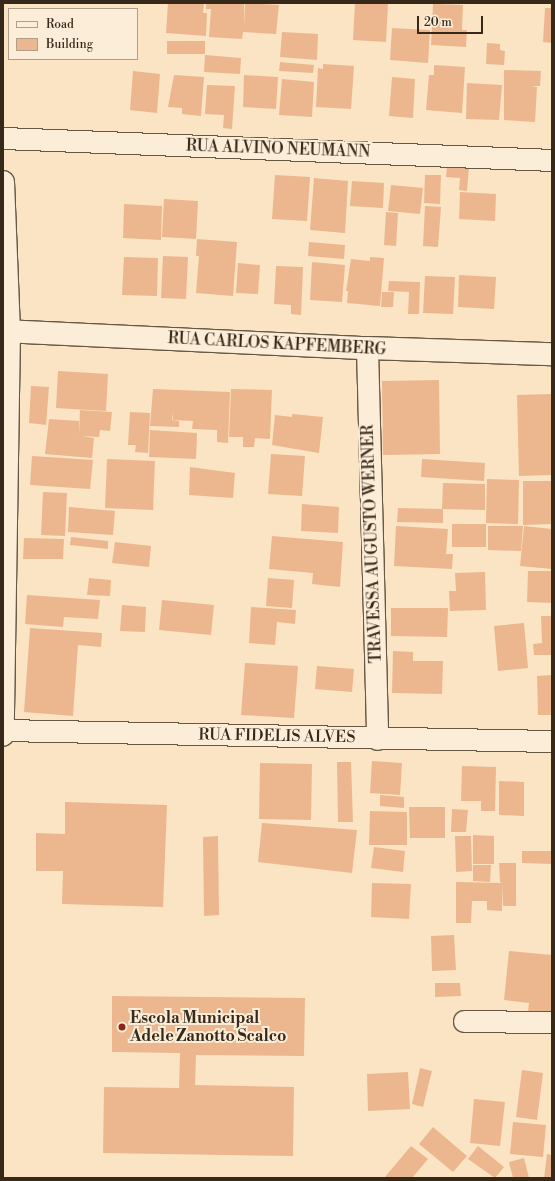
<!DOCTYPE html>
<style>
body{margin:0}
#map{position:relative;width:555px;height:1181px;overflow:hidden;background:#fae4c3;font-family:"Libre Bodoni",serif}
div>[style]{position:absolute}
.building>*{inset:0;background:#ecb78f}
.roads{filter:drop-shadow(1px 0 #675844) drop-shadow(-1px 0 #675844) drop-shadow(0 1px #675844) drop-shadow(0 -1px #675844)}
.minor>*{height:21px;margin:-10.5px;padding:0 10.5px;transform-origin:10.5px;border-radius:10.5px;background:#fcedd8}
.tertiary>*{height:22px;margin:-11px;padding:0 11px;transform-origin:11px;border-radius:11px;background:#fcedd8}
.dots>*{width:11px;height:11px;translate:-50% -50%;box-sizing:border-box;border:2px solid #fcedd8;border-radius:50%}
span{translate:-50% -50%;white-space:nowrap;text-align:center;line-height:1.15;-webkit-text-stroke:4px #fcedd8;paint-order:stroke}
.street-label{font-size:16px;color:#36291a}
.poi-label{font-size:16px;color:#36291a;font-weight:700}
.left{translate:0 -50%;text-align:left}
.frame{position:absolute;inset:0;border:4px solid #36291a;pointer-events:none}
.legend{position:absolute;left:8px;top:8px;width:130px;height:52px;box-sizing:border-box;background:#fcedd8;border:1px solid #ad9f8c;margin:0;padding:5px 7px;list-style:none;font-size:12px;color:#36291a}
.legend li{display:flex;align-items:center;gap:8px;height:20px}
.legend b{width:20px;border:1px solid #ad9f8c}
.scale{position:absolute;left:417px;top:16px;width:66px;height:18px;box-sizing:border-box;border:2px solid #36291a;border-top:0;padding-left:5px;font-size:12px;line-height:14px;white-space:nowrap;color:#36291a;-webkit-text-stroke:3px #fcedd8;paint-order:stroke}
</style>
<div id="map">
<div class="building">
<div style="clip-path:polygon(168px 3px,204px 3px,203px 13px,207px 13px,206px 36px,166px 33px)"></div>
<div style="clip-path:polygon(206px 3px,244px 3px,244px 26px,245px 3px,279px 5px,276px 34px,243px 32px,242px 39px,209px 37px,211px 9px,206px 9px)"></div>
<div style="clip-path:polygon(355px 3px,388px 3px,386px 42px,353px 40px)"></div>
<div style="clip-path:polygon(433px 4px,463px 5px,462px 30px,467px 30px,466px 47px,431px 45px)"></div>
<div style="clip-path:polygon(545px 8px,552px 8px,552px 43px,543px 42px)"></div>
<div style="clip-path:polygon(392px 28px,430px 30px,428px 63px,390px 60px)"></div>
<div style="clip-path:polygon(282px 32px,318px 34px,317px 60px,280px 57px)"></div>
<div style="clip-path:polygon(167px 41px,205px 41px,205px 54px,167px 54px)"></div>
<div style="clip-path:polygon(487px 43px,500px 44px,500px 50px,505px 51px,504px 65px,486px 64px)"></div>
<div style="clip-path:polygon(205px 55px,241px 58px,240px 74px,204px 72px)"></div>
<div style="clip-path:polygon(280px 62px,314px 65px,313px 73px,279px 71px)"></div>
<div style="clip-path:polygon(323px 64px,354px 66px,351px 109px,316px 107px,318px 68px,323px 69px)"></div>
<div style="clip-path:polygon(434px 65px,465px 67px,462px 113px,426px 110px,429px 75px,434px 75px)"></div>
<div style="clip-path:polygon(504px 70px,541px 71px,540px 86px,531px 86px,537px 87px,535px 122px,504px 120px)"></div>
<div style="clip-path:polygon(133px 71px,160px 74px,157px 113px,130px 110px)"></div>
<div style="clip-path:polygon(174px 75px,204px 77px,201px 116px,182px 114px,182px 108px,168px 107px)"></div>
<div style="clip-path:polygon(244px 75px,278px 77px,276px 109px,243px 107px)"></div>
<div style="clip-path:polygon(392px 77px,415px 79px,413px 118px,389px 116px)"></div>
<div style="clip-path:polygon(282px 79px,314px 82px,312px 117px,279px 115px)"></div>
<div style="clip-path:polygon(467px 83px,502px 85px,499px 120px,466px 119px)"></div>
<div style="clip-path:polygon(207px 85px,235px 86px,232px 129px,223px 128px,224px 115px,205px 114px)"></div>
<div style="clip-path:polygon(447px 165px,469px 167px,467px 191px,459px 190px,460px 178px,446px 177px)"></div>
<div style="clip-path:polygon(275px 175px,310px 177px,307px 221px,272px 219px)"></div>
<div style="clip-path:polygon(425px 175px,441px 175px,440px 204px,424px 203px)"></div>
<div style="clip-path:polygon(314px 178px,348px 181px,345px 233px,310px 230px)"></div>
<div style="clip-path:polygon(352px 181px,384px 183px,383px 208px,350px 206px)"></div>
<div style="clip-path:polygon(391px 185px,423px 188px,420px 214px,388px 211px)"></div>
<div style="clip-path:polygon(460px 192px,496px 194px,495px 221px,459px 219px)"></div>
<div style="clip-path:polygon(164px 199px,198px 201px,196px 239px,162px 237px)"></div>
<div style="clip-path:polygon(124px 204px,162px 206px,161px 240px,123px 238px)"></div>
<div style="clip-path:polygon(425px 206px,441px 207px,438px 247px,423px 246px)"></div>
<div style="clip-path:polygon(386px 212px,398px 213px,396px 246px,384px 245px)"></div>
<div style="clip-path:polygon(197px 239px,237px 242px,233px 296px,196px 293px,199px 256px,196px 256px)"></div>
<div style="clip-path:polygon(309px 242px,345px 245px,344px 259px,308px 256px)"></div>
<div style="clip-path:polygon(163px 256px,188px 257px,186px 299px,161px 298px)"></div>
<div style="clip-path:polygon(124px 257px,158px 258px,157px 296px,122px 295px)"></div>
<div style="clip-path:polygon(370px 257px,384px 258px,380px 306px,347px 303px,348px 291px,346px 291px,351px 259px,370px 261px)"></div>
<div style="clip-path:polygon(312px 262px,345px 265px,342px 302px,310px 300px)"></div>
<div style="clip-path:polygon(238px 263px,260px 265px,258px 294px,236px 293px)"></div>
<div style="clip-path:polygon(276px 266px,303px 267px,301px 315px,291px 314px,291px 305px,274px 304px)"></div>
<div style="clip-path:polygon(459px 275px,496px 277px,494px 309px,458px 307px)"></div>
<div style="clip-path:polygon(425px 276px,455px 277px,453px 314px,423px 313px)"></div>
<div style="clip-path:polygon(389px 281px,420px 282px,419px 314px,408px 314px,409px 292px,388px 291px)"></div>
<div style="clip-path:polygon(382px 292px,394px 292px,393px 307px,381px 307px)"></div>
<div style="clip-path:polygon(58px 371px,108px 374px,106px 411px,56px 408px)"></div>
<div style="clip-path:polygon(439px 380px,440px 454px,383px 455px,382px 381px)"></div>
<div style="clip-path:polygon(31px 386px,49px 387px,46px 425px,29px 423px)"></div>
<div style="clip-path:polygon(153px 389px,230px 392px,228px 443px,217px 442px,217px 430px,192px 429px,193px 421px,173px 420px,173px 412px,172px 420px,179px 421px,179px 427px,150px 426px)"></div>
<div style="clip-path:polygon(231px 389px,272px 390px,270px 439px,255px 438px,254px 447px,243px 447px,243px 437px,229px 437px)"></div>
<div style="clip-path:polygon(552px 394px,552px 475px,519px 476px,517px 395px)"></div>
<div style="clip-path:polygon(80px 410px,112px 412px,110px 431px,100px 430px,99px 437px,81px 436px,94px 438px,92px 458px,45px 454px,49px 419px,79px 421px,79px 436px)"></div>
<div style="clip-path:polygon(130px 412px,150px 413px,148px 453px,135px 452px,136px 445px,128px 445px)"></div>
<div style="clip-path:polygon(292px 414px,323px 417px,319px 453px,272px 445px,275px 415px,292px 417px)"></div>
<div style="clip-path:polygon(150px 430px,197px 433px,196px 459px,149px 457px)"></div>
<div style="clip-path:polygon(271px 454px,305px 456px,302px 496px,268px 494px)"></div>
<div style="clip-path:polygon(32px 456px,93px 460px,90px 489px,30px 485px)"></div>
<div style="clip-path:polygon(107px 459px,155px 461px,153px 510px,105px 508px)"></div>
<div style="clip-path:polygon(422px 459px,485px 463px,484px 481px,421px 477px)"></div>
<div style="clip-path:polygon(190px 467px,235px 473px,233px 498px,189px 495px)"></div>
<div style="clip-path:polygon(487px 479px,519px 480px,518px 524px,486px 523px)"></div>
<div style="clip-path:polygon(523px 481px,552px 481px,552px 524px,523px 525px)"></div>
<div style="clip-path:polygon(443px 483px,485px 484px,485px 510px,442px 509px)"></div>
<div style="clip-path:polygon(43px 492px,67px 493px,65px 536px,41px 535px)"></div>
<div style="clip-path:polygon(302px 504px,339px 507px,338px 533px,301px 531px)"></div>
<div style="clip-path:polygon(69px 507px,115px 511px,113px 535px,68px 532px)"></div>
<div style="clip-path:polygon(398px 508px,443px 509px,443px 523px,397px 522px)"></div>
<div style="clip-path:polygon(452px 524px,486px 524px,486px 547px,452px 547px)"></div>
<div style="clip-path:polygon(396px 526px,448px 529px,446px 554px,453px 554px,452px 569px,394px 566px)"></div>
<div style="clip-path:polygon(488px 526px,523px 526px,521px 551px,488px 550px)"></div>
<div style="clip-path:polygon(524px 526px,552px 529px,552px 569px,520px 566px)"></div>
<div style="clip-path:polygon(272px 536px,343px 542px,340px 587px,312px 584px,313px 573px,269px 569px)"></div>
<div style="clip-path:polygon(71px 537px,108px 541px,108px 549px,70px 545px)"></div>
<div style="clip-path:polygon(24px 538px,64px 539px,63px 559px,23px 559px)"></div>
<div style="clip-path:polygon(115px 542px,151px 546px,149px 567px,112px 563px)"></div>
<div style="clip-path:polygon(528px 571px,552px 571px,552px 603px,527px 602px)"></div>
<div style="clip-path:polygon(485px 572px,486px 610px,450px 611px,449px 591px,456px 591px,455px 573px)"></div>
<div style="clip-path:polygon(89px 578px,111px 580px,110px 596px,87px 595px)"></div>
<div style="clip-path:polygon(268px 578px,294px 580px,292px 608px,266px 606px)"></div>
<div style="clip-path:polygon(27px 595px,100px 600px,98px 619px,64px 617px,63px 627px,25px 624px)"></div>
<div style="clip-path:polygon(162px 600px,214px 605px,211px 635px,159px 630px)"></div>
<div style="clip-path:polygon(122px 605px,146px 607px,145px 632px,120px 631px)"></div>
<div style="clip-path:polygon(251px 607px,296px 610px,295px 624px,277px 622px,275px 645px,249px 643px)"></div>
<div style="clip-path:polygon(391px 608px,448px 608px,447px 637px,391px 636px)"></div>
<div style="clip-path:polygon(541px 616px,552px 616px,552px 655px,534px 655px,533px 644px,542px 643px)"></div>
<div style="clip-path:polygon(524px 623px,528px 668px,498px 671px,494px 626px)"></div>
<div style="clip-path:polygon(30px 628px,102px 633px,101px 647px,78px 645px,73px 716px,24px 712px)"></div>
<div style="clip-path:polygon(393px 651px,413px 652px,413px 661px,443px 661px,442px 694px,392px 693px)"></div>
<div style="clip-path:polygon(245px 663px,298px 666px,294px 718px,241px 715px)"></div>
<div style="clip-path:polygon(317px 666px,354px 669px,352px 692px,315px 689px)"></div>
<div style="clip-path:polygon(552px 675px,552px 715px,538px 715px,537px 676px)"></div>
<div style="clip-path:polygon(372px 761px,402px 763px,400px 795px,370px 793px)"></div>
<div style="clip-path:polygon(337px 762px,351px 762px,353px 822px,338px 822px)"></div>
<div style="clip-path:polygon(260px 763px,312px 764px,311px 820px,259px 819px)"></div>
<div style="clip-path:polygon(462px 766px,496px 767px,495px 811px,481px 811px,481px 801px,461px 801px)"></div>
<div style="clip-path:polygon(499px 781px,524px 782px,524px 816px,499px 815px)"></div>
<div style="clip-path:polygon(380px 795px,404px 797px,404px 808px,380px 806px)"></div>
<div style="clip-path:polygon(65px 802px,167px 805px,163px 907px,62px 904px,63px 871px,36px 871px,36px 833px,65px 834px)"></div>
<div style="clip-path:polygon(409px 807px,445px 807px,445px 838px,410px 838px)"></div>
<div style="clip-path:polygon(452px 809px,468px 810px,466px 832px,451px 832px)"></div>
<div style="clip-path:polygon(370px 811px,407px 812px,407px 845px,369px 845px)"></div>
<div style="clip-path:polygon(262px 823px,357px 830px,352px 873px,258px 862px)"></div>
<div style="clip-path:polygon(473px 835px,494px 836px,494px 864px,473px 864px)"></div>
<div style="clip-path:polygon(218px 836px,219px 915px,204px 916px,203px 837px)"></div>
<div style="clip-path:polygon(455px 836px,471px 836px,472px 871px,456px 872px)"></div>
<div style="clip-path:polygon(374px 847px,405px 851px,403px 872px,371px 868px)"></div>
<div style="clip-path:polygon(522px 851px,552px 851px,552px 864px,522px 863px)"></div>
<div style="clip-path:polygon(499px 863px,516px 863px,516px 906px,503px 906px,502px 884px,502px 911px,487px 910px,487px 901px,472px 901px,471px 923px,456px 923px,456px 882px,502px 883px,500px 882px)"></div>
<div style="clip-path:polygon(473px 865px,491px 865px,490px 882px,473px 881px)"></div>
<div style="clip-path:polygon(372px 883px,411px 884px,409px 919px,371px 917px)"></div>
<div style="clip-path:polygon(454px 935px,456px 970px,432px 971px,431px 936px)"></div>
<div style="clip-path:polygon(509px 951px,552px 955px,552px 1014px,528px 1012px,529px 1003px,504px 1000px)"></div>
<div style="clip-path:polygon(435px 983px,460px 983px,461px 996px,435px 997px)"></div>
<div style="clip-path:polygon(112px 996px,305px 998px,304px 1056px,196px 1055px,195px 1085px,294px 1087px,293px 1156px,103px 1153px,104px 1087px,179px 1088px,180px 1053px,112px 1052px)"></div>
<div style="clip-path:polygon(420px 1068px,432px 1071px,423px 1107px,412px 1104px)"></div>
<div style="clip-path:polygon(522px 1070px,543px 1073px,537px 1120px,516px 1117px)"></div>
<div style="clip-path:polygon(408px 1072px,410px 1109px,368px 1111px,367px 1074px)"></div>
<div style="clip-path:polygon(474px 1099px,505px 1102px,500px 1146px,470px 1143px)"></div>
<div style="clip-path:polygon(513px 1122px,546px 1125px,543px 1157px,510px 1154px)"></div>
<div style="clip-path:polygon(433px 1127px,467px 1156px,453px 1172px,419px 1144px)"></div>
<div style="clip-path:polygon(411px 1146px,428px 1159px,412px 1178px,384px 1178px)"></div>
<div style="clip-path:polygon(478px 1146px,504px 1167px,495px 1178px,468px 1159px)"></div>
<div style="clip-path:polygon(547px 1154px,552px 1155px,552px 1178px,544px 1178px)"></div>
<div style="clip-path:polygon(524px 1158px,529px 1178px,513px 1178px,509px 1162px)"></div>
</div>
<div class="roads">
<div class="minor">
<div style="left:3px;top:138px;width:549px;rotate:2.29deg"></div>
<div style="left:367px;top:348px;width:391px;rotate:88.5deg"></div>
<div style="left:3px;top:730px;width:549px;rotate:1.15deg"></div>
<div style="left:464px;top:1021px;width:88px;rotate:0.7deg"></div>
</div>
<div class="tertiary">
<div style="left:3px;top:182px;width:149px;rotate:87.7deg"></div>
<div style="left:9px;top:331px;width:404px;rotate:90.9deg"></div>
<div style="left:3px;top:331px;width:364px;rotate:2.7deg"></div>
<div style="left:367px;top:348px;width:185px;rotate:1.9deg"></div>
</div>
</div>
<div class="dots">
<div style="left:122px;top:1027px;background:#8f2418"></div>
</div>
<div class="street-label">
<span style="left:278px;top:149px;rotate:2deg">RUA ALVINO NEUMANN</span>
<span style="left:277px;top:344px;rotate:3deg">RUA CARLOS KAPFEMBERG</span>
<span style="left:372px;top:544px;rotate:-92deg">TRAVESSA AUGUSTO WERNER</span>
<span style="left:277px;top:736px;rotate:1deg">RUA FIDELIS ALVES</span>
</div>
<div class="poi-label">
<span class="left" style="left:130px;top:1027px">Escola Municipal<br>Adele Zanotto Scalco</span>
</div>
<div class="frame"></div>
<ul class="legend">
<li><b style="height:5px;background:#fcedd8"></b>Road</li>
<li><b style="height:11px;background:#ecb78f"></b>Building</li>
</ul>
<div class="scale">20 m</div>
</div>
